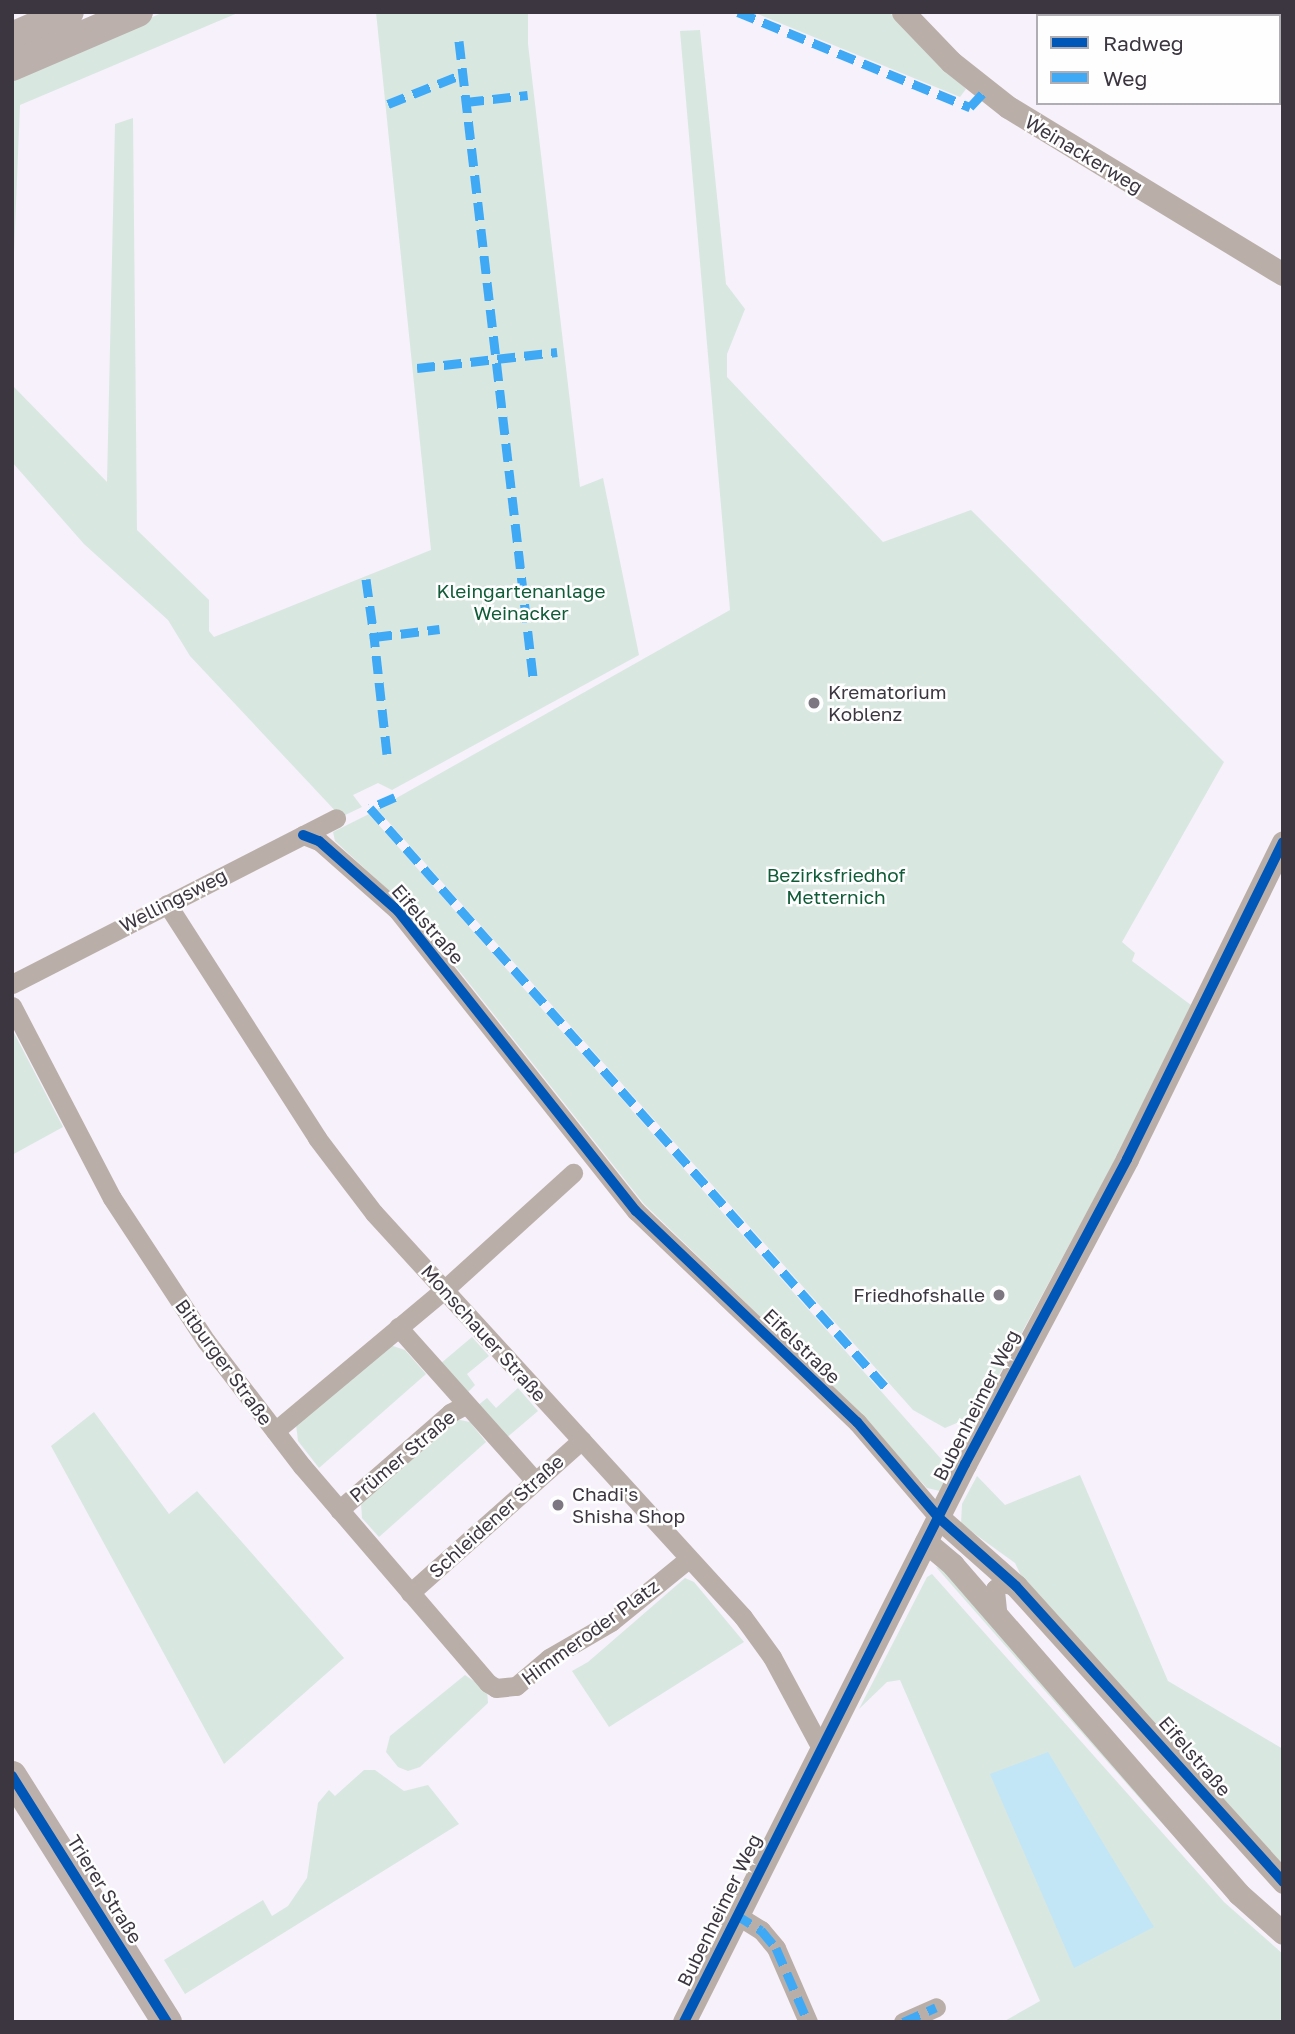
<!DOCTYPE html>
<meta charset="utf-8">
<style>
body{margin:0}
#map{position:relative;width:1295px;height:2034px;overflow:hidden;background:#f6f1fa;font-family:"Golos Text",sans-serif}
div>[style]{position:absolute}
.green>*{inset:0;background:#d9e7e1}
.water>*{inset:0;background:#c2e6f6}
.minor>*{height:19px;margin:-9.5px;padding:0 9.5px;transform-origin:9.5px;border-radius:9.5px;background:#baafa8}
.tertiary>*{height:23px;margin:-11.5px;padding:0 11.5px;transform-origin:11.5px;border-radius:11.5px;background:#baafa8}
.primary>*{height:30px;margin:-15px;padding:0 15px;transform-origin:15px;border-radius:15px;background:#bbb0ac}
.quiet>*{height:9px;margin-top:-4.5px;transform-origin:0;background:repeating-linear-gradient(90deg,#3fa9f5 0 18px,transparent 0 27px)}
.cycleway>*{height:10px;margin:-5px;padding:0 5px;transform-origin:5px;border-radius:5px;background:#0057b8}
.dots>*{width:19px;height:19px;translate:-50% -50%;box-sizing:border-box;border:4px solid #fefefe;border-radius:50%}
span{translate:-50% -50%;white-space:nowrap;text-align:center;line-height:1.15;-webkit-text-stroke:5px #fefefe;paint-order:stroke}
.street-label{font-size:19px;color:#3c3641}
.park-label{font-size:19px;color:#105b38}
.poi-label{font-size:19px;color:#3c3641}
.left{translate:0 -50%;text-align:left}
.right{translate:-100% -50%;text-align:right}
.frame{position:absolute;inset:0;border:14px solid #3c3641;pointer-events:none}
.legend{position:absolute;left:1036px;top:14px;width:245px;height:91px;box-sizing:border-box;background:#fefefe;border:2px solid #b0aeb2;margin:0;padding:9px 12px;list-style:none;font-size:21px;color:#3c3641}
.legend li{display:flex;align-items:center;gap:14px;height:35px}
.legend b{width:35px;border:2px solid #b0aeb2}
</style>
<div id="map">
<div class="green">
<div style="clip-path:polygon(164px 12px,240px 12px,20px 105px,12px 302px,12px 77px)"></div>
<div style="clip-path:polygon(376px 12px,528px 12px,528px 44px,580px 487px,603px 478px,639px 655px,392px 790px,378px 783px,353px 795px,362px 807px,341px 817px,190px 656px,168px 620px,84px 544px,12px 462px,12px 385px,107px 482px,115px 124px,133px 118px,137px 530px,209px 600px,209px 631px,214px 637px,431px 550px)"></div>
<div style="clip-path:polygon(753px 12px,889px 12px,966px 89px,960px 97px)"></div>
<div style="clip-path:polygon(700px 30px,726px 284px,745px 309px,727px 354px,727px 377px,883px 542px,971px 510px,1224px 762px,1122px 942px,1135px 953px,1132px 961px,1191px 1005px,1122px 1147px,978px 1414px,945px 1428px,913px 1410px,377px 809px,730px 610px,680px 31px)"></div>
<div style="clip-path:polygon(369px 814px,950px 1469px,940px 1491px,927px 1488px,836px 1390px,644px 1204px,415px 915px,335px 841px,333px 832px)"></div>
<div style="clip-path:polygon(12px 1029px,63px 1127px,12px 1155px)"></div>
<div style="clip-path:polygon(472px 1337px,489px 1356px,467px 1374px,475px 1385px,466px 1394px,440px 1364px)"></div>
<div style="clip-path:polygon(390px 1345px,405px 1350px,426px 1374px,319px 1468px,298px 1441px,296px 1424px)"></div>
<div style="clip-path:polygon(518px 1388px,538px 1411px,505px 1439px,477px 1406px,487px 1398px,496px 1408px)"></div>
<div style="clip-path:polygon(94px 1412px,169px 1514px,197px 1491px,344px 1658px,224px 1764px,51px 1446px)"></div>
<div style="clip-path:polygon(455px 1419px,470px 1422px,486px 1442px,379px 1537px,362px 1518px,361px 1503px)"></div>
<div style="clip-path:polygon(1080px 1475px,1168px 1681px,1283px 1749px,1283px 1874px,1024px 1582px,1015px 1563px,961px 1524px,962px 1504px,977px 1476px,1005px 1505px)"></div>
<div style="clip-path:polygon(936px 1567px,944px 1569px,1209px 1874px,1149px 1809px)"></div>
<div style="clip-path:polygon(932px 1574px,1224px 1902px,1283px 1954px,1283px 2022px,1003px 2022px,1040px 2001px,900px 1680px,887px 1682px,859px 1709px,927px 1577px)"></div>
<div style="clip-path:polygon(685px 1578px,694px 1582px,744px 1642px,609px 1727px,572px 1671px,588px 1662px)"></div>
<div style="clip-path:polygon(465px 1675px,487px 1690px,488px 1703px,420px 1767px,408px 1771px,398px 1767px,386px 1752px,390px 1736px)"></div>
<div style="clip-path:polygon(364px 1770px,375px 1770px,404px 1791px,428px 1785px,459px 1824px,185px 1994px,164px 1960px,263px 1900px,272px 1916px,288px 1906px,307px 1878px,318px 1803px,329px 1790px,335px 1796px)"></div>
</div>
<div class="water">
<div style="clip-path:polygon(1048px 1752px,1154px 1927px,1074px 1968px,990px 1774px)"></div>
</div>
<div class="minor">
<div style="left:303px;top:835px;width:17px;rotate:21deg"></div>
<div style="left:319px;top:841px;width:106px;rotate:41.5deg"></div>
<div style="left:398px;top:911px;width:383px;rotate:51.6deg"></div>
<div style="left:636px;top:1211px;width:306px;rotate:43.7deg"></div>
<div style="left:857px;top:1422px;width:125px;rotate:49.5deg"></div>
<div style="left:167px;top:904px;width:278px;rotate:57.3deg"></div>
<div style="left:317px;top:1138px;width:94px;rotate:52.8deg"></div>
<div style="left:374px;top:1213px;width:547px;rotate:47.59deg"></div>
<div style="left:743px;top:1617px;width:49px;rotate:54.1deg"></div>
<div style="left:772px;top:1657px;width:101px;rotate:61.7deg"></div>
<div style="left:12px;top:984px;width:364px;rotate:-27.1deg"></div>
<div style="left:12px;top:1006px;width:216px;rotate:62.5deg"></div>
<div style="left:112px;top:1198px;width:171px;rotate:56.7deg"></div>
<div style="left:206px;top:1341px;width:158px;rotate:52.5deg"></div>
<div style="left:302px;top:1466px;width:286px;rotate:49.4deg"></div>
<div style="left:488px;top:1683px;width:9px;rotate:32deg"></div>
<div style="left:496px;top:1688px;width:20px;rotate:-6deg"></div>
<div style="left:516px;top:1686px;width:43px;rotate:-40.3deg"></div>
<div style="left:549px;top:1658px;width:72px;rotate:-30.1deg"></div>
<div style="left:611px;top:1622px;width:98px;rotate:-39.2deg"></div>
<div style="left:398px;top:1327px;width:206px;rotate:48.3deg"></div>
<div style="left:275px;top:1431px;width:222px;rotate:-39.9deg"></div>
<div style="left:445px;top:1289px;width:173px;rotate:-42.2deg"></div>
<div style="left:339px;top:1510px;width:147px;rotate:-41.1deg"></div>
<div style="left:450px;top:1413px;width:17px;rotate:-28deg"></div>
<div style="left:410px;top:1593px;width:230px;rotate:-41.7deg"></div>
<div style="left:998px;top:1619px;width:30px;rotate:-96deg"></div>
<div style="left:995px;top:1589px;width:9px;rotate:-41deg"></div>
<div style="left:1002px;top:1583px;width:14px;rotate:12deg"></div>
<div style="left:735px;top:1914px;width:31px;rotate:32deg"></div>
<div style="left:761px;top:1930px;width:23px;rotate:50deg"></div>
<div style="left:776px;top:1948px;width:81px;rotate:66.6deg"></div>
<div style="left:903px;top:2022px;width:36px;rotate:-24deg"></div>
</div>
<div class="tertiary">
<div style="left:903px;top:12px;width:69px;rotate:46.2deg"></div>
<div style="left:951px;top:62px;width:73px;rotate:38.3deg"></div>
<div style="left:1008px;top:107px;width:322px;rotate:31.3deg"></div>
<div style="left:938px;top:1517px;width:104px;rotate:41.5deg"></div>
<div style="left:1016px;top:1586px;width:399px;rotate:47.9deg"></div>
<div style="left:926px;top:1542px;width:35px;rotate:40deg"></div>
<div style="left:953px;top:1565px;width:436px;rotate:49deg"></div>
<div style="left:1239px;top:1894px;width:59px;rotate:41.6deg"></div>
<div style="left:684px;top:2022px;width:625px;rotate:-63.27deg"></div>
<div style="left:965px;top:1464px;width:345px;rotate:-62deg"></div>
<div style="left:1127px;top:1159px;width:353px;rotate:-63.8deg"></div>
</div>
<div class="primary">
<div style="left:12px;top:37px;width:62px;rotate:-23.7deg"></div>
<div style="left:12px;top:66px;width:137px;rotate:-23.2deg"></div>
<div style="left:12px;top:1776px;width:291px;rotate:57.8deg"></div>
</div>
<div class="quiet">
<div style="left:738px;top:12px;width:251px;rotate:22.3deg"></div>
<div style="left:970px;top:107px;width:23px;rotate:-47deg"></div>
<div style="left:459px;top:41px;width:640px;rotate:83.36deg"></div>
<div style="left:466px;top:102px;width:62px;rotate:-6.4deg"></div>
<div style="left:388px;top:104px;width:81px;rotate:-21.8deg"></div>
<div style="left:417px;top:368px;width:141px;rotate:-6.5deg"></div>
<div style="left:366px;top:579px;width:59px;rotate:82.1deg"></div>
<div style="left:387px;top:754px;width:118px;rotate:-96.3deg"></div>
<div style="left:374px;top:637px;width:66px;rotate:-6.9deg"></div>
<div style="left:395px;top:797px;width:27px;rotate:156deg"></div>
<div style="left:370px;top:808px;width:779px;rotate:48.33deg"></div>
<div style="left:735px;top:1914px;width:31px;rotate:32deg"></div>
<div style="left:761px;top:1930px;width:23px;rotate:50deg"></div>
<div style="left:776px;top:1948px;width:81px;rotate:66.6deg"></div>
<div style="left:903px;top:2022px;width:36px;rotate:-24deg"></div>
</div>
<div class="cycleway">
<div style="left:303px;top:835px;width:17px;rotate:21deg"></div>
<div style="left:319px;top:841px;width:106px;rotate:41.5deg"></div>
<div style="left:398px;top:911px;width:383px;rotate:51.6deg"></div>
<div style="left:636px;top:1211px;width:306px;rotate:43.7deg"></div>
<div style="left:857px;top:1422px;width:125px;rotate:49.5deg"></div>
<div style="left:938px;top:1517px;width:104px;rotate:41.5deg"></div>
<div style="left:1016px;top:1586px;width:399px;rotate:47.9deg"></div>
<div style="left:12px;top:1776px;width:291px;rotate:57.8deg"></div>
<div style="left:684px;top:2022px;width:625px;rotate:-63.27deg"></div>
<div style="left:965px;top:1464px;width:345px;rotate:-62deg"></div>
<div style="left:1127px;top:1159px;width:353px;rotate:-63.8deg"></div>
</div>
<div class="dots">
<div style="left:814px;top:703px;background:#7d7782"></div>
<div style="left:999px;top:1295px;background:#7d7782"></div>
<div style="left:558px;top:1505px;background:#7d7782"></div>
</div>
<div class="street-label">
<span style="left:1084px;top:154px;rotate:31deg">Weinackerweg</span>
<span style="left:173px;top:900px;rotate:-27deg">Wellingsweg</span>
<span style="left:428px;top:924px;rotate:49deg">Eifelstraße</span>
<span style="left:484px;top:1333px;rotate:48deg">Monschauer Straße</span>
<span style="left:802px;top:1346px;rotate:44deg">Eifelstraße</span>
<span style="left:224px;top:1362px;rotate:54deg">Bitburger Straße</span>
<span style="left:976px;top:1405px;rotate:-63deg">Bubenheimer Weg</span>
<span style="left:402px;top:1456px;rotate:-40deg">Prümer Straße</span>
<span style="left:496px;top:1516px;rotate:-42deg">Schleidener Straße</span>
<span style="left:590px;top:1632px;rotate:-36deg">Himmeroder Platz</span>
<span style="left:1195px;top:1756px;rotate:49deg">Eifelstraße</span>
<span style="left:105px;top:1889px;rotate:58deg">Trierer Straße</span>
<span style="left:719px;top:1910px;rotate:-64deg">Bubenheimer Weg</span>
</div>
<div class="park-label">
<span style="left:521px;top:602px">Kleingartenanlage<br>Weinacker</span>
<span style="left:836px;top:886px">Bezirksfriedhof<br>Metternich</span>
</div>
<div class="poi-label">
<span class="left" style="left:828px;top:703px">Krematorium<br>Koblenz</span>
<span class="right" style="left:985px;top:1295px">Friedhofshalle</span>
<span class="left" style="left:572px;top:1505px">Chadi's<br>Shisha Shop</span>
</div>
<div class="frame"></div>
<ul class="legend">
<li><b style="height:9px;background:#0057b8"></b>Radweg</li>
<li><b style="height:9px;background:#3fa9f5"></b>Weg</li>
</ul>
</div>
